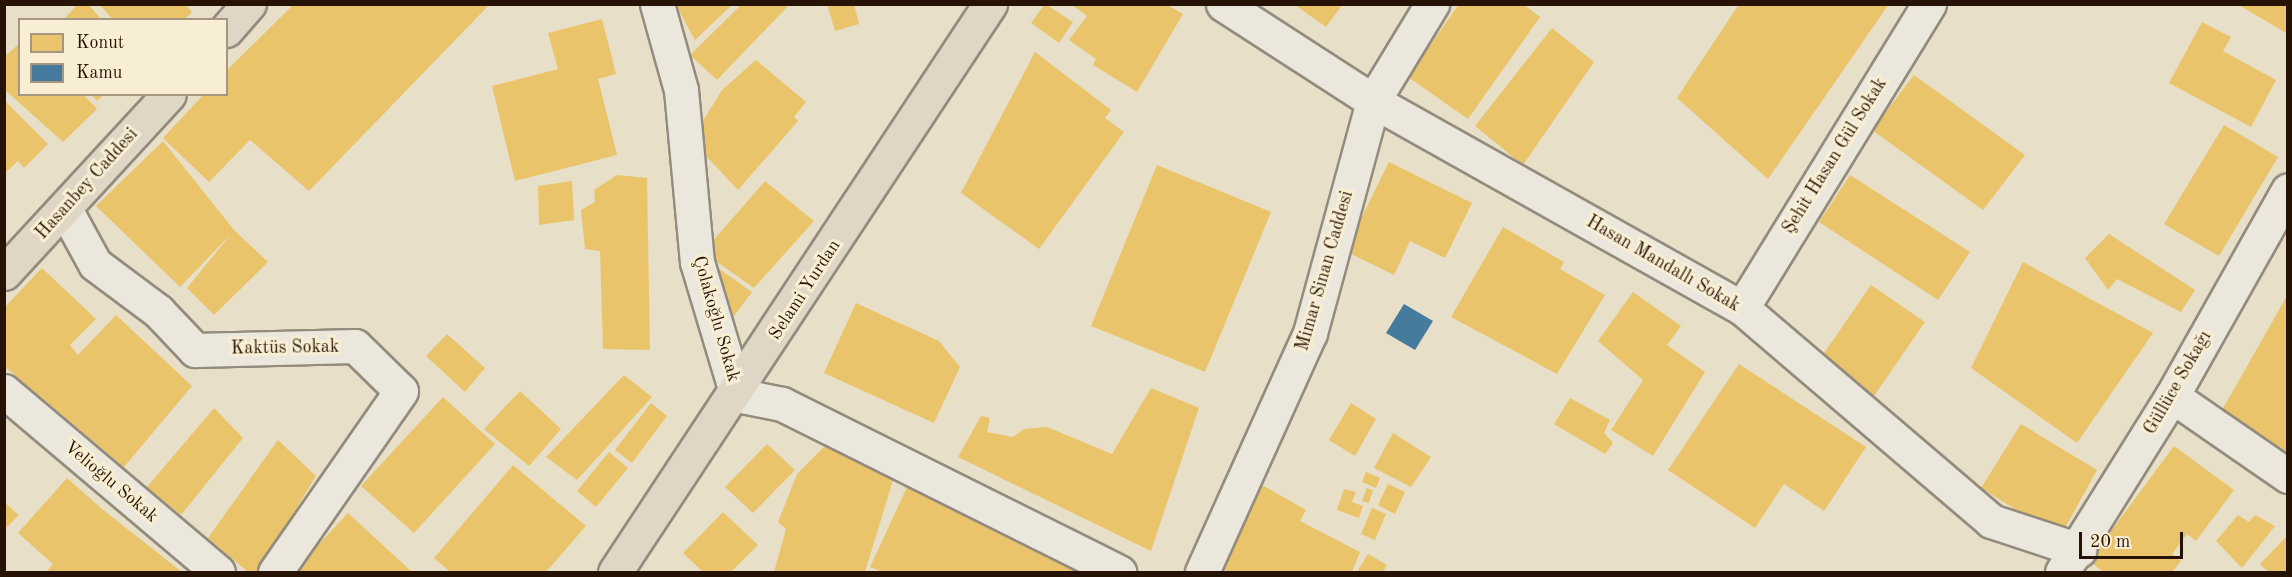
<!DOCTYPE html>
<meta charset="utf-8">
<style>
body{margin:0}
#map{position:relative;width:2292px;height:577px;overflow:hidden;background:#e8dfc8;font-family:"Old Standard TT",serif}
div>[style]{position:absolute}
.homes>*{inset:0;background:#e9c46a}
.public>*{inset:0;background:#457b9d}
.roads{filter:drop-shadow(2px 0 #938b7d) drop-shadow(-2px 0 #938b7d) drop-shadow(0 2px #938b7d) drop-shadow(0 -2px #938b7d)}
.minor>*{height:33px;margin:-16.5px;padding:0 16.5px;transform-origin:16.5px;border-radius:16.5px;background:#ebe7dc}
.major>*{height:33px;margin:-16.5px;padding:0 16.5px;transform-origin:16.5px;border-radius:16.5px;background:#dfd6c6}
span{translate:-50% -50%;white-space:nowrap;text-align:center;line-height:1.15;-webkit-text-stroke:6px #f8eed3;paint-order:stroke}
.street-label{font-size:18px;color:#271305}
.frame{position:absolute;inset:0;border:6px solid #271305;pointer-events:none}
.legend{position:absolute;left:18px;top:18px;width:210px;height:78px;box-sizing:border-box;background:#f8eed3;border:2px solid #a49681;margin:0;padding:8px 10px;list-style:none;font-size:18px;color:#271305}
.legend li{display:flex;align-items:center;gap:12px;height:30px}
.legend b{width:30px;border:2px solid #a49681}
.scale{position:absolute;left:2079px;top:532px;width:104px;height:27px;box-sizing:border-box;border:3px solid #271305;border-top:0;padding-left:8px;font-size:18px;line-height:21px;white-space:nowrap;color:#271305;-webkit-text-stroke:4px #f8eed3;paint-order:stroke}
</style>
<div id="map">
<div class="homes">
<div style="clip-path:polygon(78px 4px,88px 4px,102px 20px,63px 20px)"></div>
<div style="clip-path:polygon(99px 4px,185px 4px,192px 12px,184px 20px,113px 20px)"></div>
<div style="clip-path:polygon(294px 4px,490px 4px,309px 191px,250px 140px,209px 182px,163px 138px,204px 94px,226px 94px,226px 71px)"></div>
<div style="clip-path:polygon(675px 4px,733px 4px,695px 40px)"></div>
<div style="clip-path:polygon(742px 4px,790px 4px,717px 80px,690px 55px)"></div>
<div style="clip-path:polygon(827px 4px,854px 4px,859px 24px,835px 31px)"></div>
<div style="clip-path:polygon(1045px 4px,1073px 22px,1059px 43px,1031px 23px)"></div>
<div style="clip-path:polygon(1071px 4px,1166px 4px,1183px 14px,1137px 92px,1093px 65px,1096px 59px,1069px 40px,1087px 16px)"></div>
<div style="clip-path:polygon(1459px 4px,1523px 4px,1540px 17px,1468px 119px,1408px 77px)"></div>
<div style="clip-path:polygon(1739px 4px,1889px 4px,1768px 179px,1677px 98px)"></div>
<div style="clip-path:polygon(2237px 4px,2288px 4px,2288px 34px)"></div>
<div style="clip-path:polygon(1295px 5px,1342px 5px,1326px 27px)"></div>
<div style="clip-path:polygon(602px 19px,616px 74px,598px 79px,617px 155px,515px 181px,492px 86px,558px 69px,548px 33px)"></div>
<div style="clip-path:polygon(2202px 22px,2231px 37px,2223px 51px,2276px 80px,2251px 127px,2169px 83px)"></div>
<div style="clip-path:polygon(1552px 28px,1594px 62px,1523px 165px,1475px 126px)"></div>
<div style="clip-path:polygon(20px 43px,20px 94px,83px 94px,97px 109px,63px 142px,4px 89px,4px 57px)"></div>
<div style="clip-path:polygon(1035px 52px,1111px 110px,1105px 118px,1124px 132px,1039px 249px,961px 193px)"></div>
<div style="clip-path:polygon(756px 60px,806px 102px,794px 117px,798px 121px,738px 190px,691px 140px,722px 90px)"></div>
<div style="clip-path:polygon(1914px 75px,2025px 155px,1983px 210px,1872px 130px)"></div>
<div style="clip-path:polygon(91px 94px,104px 94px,97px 101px)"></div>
<div style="clip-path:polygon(4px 100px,48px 144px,24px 168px,18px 161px,4px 174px)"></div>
<div style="clip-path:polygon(2224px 125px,2278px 157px,2219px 256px,2164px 224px)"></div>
<div style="clip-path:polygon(163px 141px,234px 230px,268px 262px,214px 315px,187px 288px,231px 234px,180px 287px,96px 206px)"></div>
<div style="clip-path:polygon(1389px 162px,1472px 203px,1445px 258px,1410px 241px,1394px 275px,1345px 251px)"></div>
<div style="clip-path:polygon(1157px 165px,1271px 212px,1205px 372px,1091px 326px)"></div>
<div style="clip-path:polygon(617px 175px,647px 178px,650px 350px,603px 349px,600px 251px,585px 249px,581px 210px,595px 202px,594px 190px)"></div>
<div style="clip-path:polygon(1850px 175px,1970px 252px,1938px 300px,1819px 222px)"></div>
<div style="clip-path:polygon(572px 181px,574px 220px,539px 225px,538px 186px)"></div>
<div style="clip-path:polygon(765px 181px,814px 221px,754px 288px,703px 252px)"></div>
<div style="clip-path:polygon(1503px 227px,1564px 262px,1560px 269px,1605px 295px,1557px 374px,1451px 317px)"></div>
<div style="clip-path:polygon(2109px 234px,2195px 290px,2181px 312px,2117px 279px,2108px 290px,2085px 258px)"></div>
<div style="clip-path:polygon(709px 262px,752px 292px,722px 332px)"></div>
<div style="clip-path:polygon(2023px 262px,2153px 333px,2077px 443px,1971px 368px)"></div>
<div style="clip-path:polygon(42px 268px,96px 319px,70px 345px,78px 355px,116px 315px,192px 386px,124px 467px,4px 366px,4px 308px)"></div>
<div style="clip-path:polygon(1871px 285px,1925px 322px,1874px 396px,1820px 359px)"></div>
<div style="clip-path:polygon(1633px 292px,1681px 326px,1667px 345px,1705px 372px,1653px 456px,1611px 430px,1643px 380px,1598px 341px)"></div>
<div style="clip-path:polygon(2288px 294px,2288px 452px,2221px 412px)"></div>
<div style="clip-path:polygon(856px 303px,939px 341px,960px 367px,934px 423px,824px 373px)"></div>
<div style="clip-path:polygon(447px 334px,485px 368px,465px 392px,426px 356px)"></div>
<div style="clip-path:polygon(1739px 364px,1866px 447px,1824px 511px,1784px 484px,1755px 528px,1668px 470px)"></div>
<div style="clip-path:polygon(624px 375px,652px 397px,577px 480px,546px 457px)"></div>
<div style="clip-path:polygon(1151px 388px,1199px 408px,1151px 551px,958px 457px,981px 416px,990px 418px,987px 432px,1013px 437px,1024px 429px,1047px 427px,1112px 454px)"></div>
<div style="clip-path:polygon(520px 391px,561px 429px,529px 466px,484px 429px)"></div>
<div style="clip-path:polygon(443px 397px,495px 444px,414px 533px,361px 486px)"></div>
<div style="clip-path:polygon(1570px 398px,1610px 420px,1604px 433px,1613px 443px,1605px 454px,1554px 424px)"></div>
<div style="clip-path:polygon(651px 403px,667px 416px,632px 463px,615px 450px)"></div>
<div style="clip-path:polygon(1351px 403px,1376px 419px,1355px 456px,1329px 440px)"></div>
<div style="clip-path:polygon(214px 408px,243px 438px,181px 515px,147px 487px)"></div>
<div style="clip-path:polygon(2021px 424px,2097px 470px,2060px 537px,1981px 488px)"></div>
<div style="clip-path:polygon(1393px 433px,1431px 457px,1411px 487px,1374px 468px)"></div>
<div style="clip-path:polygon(278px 440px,316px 476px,258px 572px,248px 572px,208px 538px)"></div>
<div style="clip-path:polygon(767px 444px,795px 470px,753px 513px,725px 487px)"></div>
<div style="clip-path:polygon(825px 446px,897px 467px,865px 572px,774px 572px,786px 529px,778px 522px,797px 474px)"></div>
<div style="clip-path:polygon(2174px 446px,2234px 490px,2196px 541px,2187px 534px,2172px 554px,2181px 561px,2172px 572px,2104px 572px,2089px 561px)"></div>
<div style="clip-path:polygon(609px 452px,628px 468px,596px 507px,577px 491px)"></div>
<div style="clip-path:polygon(513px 465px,586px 526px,546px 572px,450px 572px,434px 558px)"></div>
<div style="clip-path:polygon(1366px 472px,1380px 478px,1376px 488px,1362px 482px)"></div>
<div style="clip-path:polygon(67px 478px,102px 509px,182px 572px,46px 572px,53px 564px,18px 533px)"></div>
<div style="clip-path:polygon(910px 481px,1104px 572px,882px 572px,870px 567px)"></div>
<div style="clip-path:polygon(1388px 484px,1405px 492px,1395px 514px,1378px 505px)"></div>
<div style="clip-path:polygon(1262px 485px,1306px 510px,1300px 521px,1360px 552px,1352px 572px,1229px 572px,1217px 566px)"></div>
<div style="clip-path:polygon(1367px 488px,1373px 490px,1369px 503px,1362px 501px)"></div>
<div style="clip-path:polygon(1344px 489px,1356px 492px,1352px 502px,1363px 506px,1359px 518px,1337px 510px)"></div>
<div style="clip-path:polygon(4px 502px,19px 515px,4px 530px)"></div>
<div style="clip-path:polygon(1372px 508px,1386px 514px,1375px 540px,1361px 534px)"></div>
<div style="clip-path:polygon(723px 512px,758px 545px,731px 572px,703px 572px,683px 553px)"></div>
<div style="clip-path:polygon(348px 513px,412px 572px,293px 572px)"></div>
<div style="clip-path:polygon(2238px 515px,2249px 522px,2255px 515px,2275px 526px,2242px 568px,2216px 541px)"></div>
<div style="clip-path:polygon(2288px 535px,2288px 572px,2268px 572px,2260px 564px)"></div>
<div style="clip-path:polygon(1368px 554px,1387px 565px,1383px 572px,1357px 572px)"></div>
</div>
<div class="public">
<div style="clip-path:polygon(1404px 304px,1433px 321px,1415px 350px,1386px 333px)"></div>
</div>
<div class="roads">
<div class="minor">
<div style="left:657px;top:4px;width:89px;rotate:74.4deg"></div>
<div style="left:681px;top:90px;width:173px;rotate:84.7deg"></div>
<div style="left:697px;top:262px;width:139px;rotate:73.3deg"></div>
<div style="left:737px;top:395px;width:46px;rotate:11.3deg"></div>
<div style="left:782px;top:404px;width:377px;rotate:26.5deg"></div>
<div style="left:1223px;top:4px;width:179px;rotate:32.9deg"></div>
<div style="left:1373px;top:101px;width:423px;rotate:29.3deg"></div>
<div style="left:1742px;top:308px;width:328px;rotate:40.5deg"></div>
<div style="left:1991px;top:521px;width:93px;rotate:18.2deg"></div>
<div style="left:66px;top:211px;width:60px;rotate:61.3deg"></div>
<div style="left:95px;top:264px;width:79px;rotate:36.7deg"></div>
<div style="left:158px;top:311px;width:54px;rotate:46.5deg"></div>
<div style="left:195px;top:350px;width:160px;rotate:-1.4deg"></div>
<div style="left:355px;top:346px;width:64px;rotate:44.4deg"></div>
<div style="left:401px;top:391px;width:221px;rotate:124.8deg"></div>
<div style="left:1742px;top:308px;width:357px;rotate:-58.4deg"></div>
<div style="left:4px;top:391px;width:280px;rotate:40.2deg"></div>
<div style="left:2172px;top:396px;width:141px;rotate:34.6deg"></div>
<div style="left:1202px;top:572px;width:262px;rotate:-65.7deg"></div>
<div style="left:1310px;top:333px;width:240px;rotate:-74.8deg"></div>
<div style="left:1373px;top:101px;width:114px;rotate:-58.7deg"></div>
<div style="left:2062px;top:572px;width:208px;rotate:-58deg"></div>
<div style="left:2172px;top:396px;width:236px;rotate:-60.6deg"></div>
</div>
<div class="major">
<div style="left:226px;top:30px;width:35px;rotate:-49deg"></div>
<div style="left:4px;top:273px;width:243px;rotate:-47.3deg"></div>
<div style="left:615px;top:572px;width:681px;rotate:-56.57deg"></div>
</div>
</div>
<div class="street-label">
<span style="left:1835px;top:156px;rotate:-58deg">Şehit Hasan Gül Sokak</span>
<span style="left:87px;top:184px;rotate:-48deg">Hasanbey Caddesi</span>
<span style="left:1663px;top:264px;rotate:30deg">Hasan Mandallı Sokak</span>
<span style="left:1325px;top:271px;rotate:-74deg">Mimar Sinan Caddesi</span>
<span style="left:805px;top:290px;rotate:-57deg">Selami Yurdan</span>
<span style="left:716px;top:319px;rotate:74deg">Çolakoğlu Sokak</span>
<span style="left:285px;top:348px;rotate:-1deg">Kaktüs Sokak</span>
<span style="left:2178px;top:383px;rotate:-60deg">Güllüce Sokağı</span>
<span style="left:111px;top:482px;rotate:40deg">Velioğlu Sokak</span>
</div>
<div class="frame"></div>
<ul class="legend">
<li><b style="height:16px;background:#e9c46a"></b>Konut</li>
<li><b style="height:16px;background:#457b9d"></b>Kamu</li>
</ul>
<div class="scale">20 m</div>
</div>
